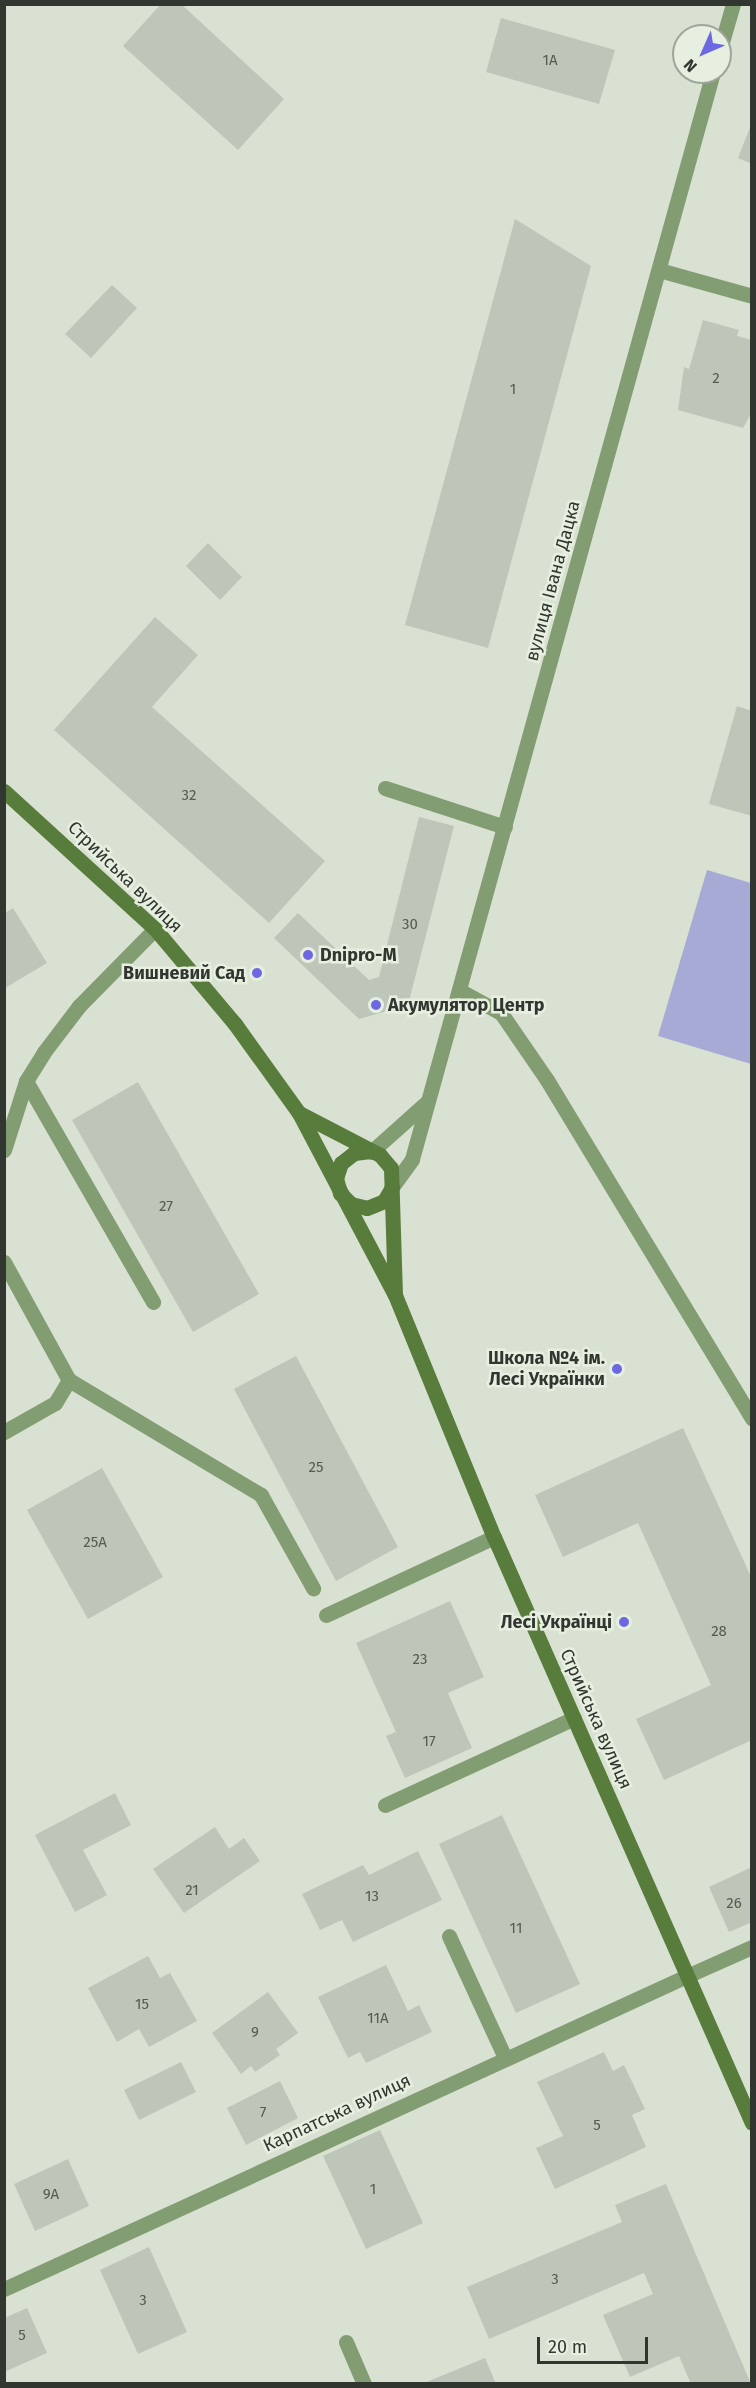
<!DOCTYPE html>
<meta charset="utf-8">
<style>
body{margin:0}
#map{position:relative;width:756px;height:2388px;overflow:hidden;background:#d9e1d3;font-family:"Fira Sans",sans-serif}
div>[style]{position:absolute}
.green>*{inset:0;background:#a7aad5}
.building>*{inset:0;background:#bec6b9}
.service>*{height:15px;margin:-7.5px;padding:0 7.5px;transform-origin:7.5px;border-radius:7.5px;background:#839d72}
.minor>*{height:15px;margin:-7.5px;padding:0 7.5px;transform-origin:7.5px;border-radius:7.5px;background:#839d72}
.tertiary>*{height:15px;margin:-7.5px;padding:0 7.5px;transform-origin:7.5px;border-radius:7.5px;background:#839d72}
.secondary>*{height:15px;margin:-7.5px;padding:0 7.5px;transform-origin:7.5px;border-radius:7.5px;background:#577c3b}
.dots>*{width:16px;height:16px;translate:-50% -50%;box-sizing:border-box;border:3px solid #e6efe0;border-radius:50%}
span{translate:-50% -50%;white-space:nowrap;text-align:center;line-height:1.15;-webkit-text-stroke:5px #e6efe0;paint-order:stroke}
.number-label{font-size:15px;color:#555a52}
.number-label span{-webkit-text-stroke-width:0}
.street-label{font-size:18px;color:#323630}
.poi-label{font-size:18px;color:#323630;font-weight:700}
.left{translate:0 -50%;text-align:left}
.right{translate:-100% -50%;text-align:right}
.frame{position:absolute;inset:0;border:6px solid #323630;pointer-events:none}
.north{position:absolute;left:672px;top:24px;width:60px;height:60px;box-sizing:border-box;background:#e6efe0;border:2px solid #9ea59a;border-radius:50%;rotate:225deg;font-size:16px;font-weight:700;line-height:24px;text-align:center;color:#323630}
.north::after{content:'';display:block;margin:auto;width:21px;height:27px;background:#6d67e1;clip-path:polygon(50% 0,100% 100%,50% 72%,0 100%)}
.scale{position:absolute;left:537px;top:2337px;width:111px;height:27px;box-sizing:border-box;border:3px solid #323630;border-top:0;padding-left:8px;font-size:18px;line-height:21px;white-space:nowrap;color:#323630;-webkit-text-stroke:4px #e6efe0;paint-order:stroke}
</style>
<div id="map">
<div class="green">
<div style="clip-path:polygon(707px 870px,751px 883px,751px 1064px,658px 1036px)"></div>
</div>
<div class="building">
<div style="clip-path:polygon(161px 4px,181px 4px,284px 99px,238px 150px,123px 46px)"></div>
<div style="clip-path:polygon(501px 18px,615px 50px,599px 104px,486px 72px)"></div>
<div style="clip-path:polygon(751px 125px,752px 125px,752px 164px,738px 158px)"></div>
<div style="clip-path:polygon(515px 219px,591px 266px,488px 648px,405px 625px)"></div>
<div style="clip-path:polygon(112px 285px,137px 308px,91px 358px,65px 334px)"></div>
<div style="clip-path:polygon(703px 320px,739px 330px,737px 336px,752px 340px,752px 412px,743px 428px,678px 410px,684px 367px,689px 369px)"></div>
<div style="clip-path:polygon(208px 543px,242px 577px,220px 600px,186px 566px)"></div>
<div style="clip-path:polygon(155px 617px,198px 655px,152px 707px,325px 861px,269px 923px,54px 730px)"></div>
<div style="clip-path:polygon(737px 706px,752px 711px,752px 816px,709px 804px)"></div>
<div style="clip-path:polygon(419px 817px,454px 826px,408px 1005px,359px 1019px,274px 938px,298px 913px,369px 980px,379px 977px)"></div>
<div style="clip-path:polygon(13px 908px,47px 963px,5px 988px,5px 913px)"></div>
<div style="clip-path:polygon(138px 1082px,259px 1294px,193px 1332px,72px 1120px)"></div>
<div style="clip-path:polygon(296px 1356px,398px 1547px,336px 1581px,234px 1389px)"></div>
<div style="clip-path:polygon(683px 1428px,752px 1579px,752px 1740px,664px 1780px,636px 1719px,711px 1685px,638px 1523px,563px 1557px,535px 1495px)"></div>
<div style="clip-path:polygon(102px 1468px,163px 1577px,88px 1619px,27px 1510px)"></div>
<div style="clip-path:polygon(450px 1601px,484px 1677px,448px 1693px,472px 1748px,405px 1778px,386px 1736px,396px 1732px,356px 1643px)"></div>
<div style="clip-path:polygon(115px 1793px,131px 1825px,83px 1850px,107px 1895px,75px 1912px,35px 1835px)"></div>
<div style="clip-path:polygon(502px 1815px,580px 1984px,516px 2013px,439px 1844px)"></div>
<div style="clip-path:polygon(215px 1827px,229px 1849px,244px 1838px,260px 1861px,184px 1913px,153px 1869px)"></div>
<div style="clip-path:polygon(418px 1851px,442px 1900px,353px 1942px,342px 1920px,320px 1930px,302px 1894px,363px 1865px,369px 1875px)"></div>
<div style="clip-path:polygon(752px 1867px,752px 1922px,729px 1932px,709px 1887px)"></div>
<div style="clip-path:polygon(148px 1956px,160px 1978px,170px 1973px,197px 2021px,149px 2047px,139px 2029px,117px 2042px,88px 1988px)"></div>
<div style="clip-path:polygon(386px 1965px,408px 2011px,419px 2005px,432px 2032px,366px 2063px,360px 2052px,348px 2058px,318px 1997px)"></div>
<div style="clip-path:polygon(268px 1992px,298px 2033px,276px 2049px,280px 2055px,255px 2072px,251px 2066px,241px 2074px,212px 2033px)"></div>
<div style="clip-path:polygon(604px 2052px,613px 2071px,624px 2065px,645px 2109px,632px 2115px,646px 2147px,555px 2189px,536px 2148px,563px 2136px,537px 2082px)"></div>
<div style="clip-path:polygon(181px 2062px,196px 2092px,139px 2120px,124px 2090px)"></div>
<div style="clip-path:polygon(280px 2081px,298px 2118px,246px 2145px,227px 2108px)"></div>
<div style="clip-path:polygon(380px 2130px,423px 2223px,366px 2249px,323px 2156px)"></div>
<div style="clip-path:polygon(68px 2159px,89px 2206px,35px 2231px,14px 2184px)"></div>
<div style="clip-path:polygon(666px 2184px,751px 2384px,691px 2384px,679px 2356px,630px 2377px,603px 2315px,653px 2294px,644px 2273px,489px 2339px,467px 2287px,622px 2222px,615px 2205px)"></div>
<div style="clip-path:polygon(149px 2247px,187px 2332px,138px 2354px,100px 2270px)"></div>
<div style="clip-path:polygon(27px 2308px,47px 2353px,4px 2372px,4px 2318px)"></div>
<div style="clip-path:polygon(485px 2358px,496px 2384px,424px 2384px,424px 2383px)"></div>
</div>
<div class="service">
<div style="left:659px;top:270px;width:97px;rotate:15.6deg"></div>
<div style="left:385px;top:788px;width:126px;rotate:18deg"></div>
<div style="left:459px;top:990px;width:48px;rotate:28.7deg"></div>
<div style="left:501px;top:1013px;width:81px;rotate:55.5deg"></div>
<div style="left:547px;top:1080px;width:396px;rotate:58.8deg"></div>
<div style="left:26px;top:1081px;width:255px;rotate:60.1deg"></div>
<div style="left:4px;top:1150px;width:72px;rotate:-72.3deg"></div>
<div style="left:26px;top:1081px;width:34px;rotate:-58deg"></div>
<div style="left:44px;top:1052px;width:58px;rotate:-52.7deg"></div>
<div style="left:79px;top:1006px;width:108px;rotate:-45.4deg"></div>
<div style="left:4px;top:1262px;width:135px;rotate:61.2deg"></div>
<div style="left:69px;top:1380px;width:27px;rotate:121deg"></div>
<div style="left:55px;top:1403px;width:59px;rotate:150.4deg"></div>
<div style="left:69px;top:1380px;width:224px;rotate:30.9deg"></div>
<div style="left:261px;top:1495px;width:107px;rotate:60.8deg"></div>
<div style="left:326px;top:1615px;width:185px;rotate:-24.9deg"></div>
<div style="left:385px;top:1805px;width:208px;rotate:-24.7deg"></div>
<div style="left:449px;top:1936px;width:134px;rotate:65.3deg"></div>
<div style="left:689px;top:1975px;width:69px;rotate:-24deg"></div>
<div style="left:346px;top:2342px;width:46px;rotate:66.8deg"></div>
</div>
<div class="minor">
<div style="left:4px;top:2289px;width:754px;rotate:-24.63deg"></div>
</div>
<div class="tertiary">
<div style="left:720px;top:49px;width:47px;rotate:-73.9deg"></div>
<div style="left:371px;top:1152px;width:76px;rotate:-41.8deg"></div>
<div style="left:392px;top:1187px;width:34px;rotate:-54deg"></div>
<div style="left:412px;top:1159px;width:1128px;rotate:-74.52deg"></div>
</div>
<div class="secondary">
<div style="left:4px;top:791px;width:205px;rotate:42.4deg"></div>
<div style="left:155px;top:929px;width:124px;rotate:49.9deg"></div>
<div style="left:235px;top:1024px;width:110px;rotate:54.3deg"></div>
<div style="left:299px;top:1113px;width:206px;rotate:62.2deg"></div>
<div style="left:395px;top:1295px;width:261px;rotate:67.8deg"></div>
<div style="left:494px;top:1537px;width:640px;rotate:66.24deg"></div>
<div style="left:299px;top:1113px;width:91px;rotate:27.4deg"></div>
<div style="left:380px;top:1155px;width:17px;rotate:50deg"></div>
<div style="left:391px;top:1168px;width:125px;rotate:88.2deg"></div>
<div style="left:370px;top:1151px;width:16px;rotate:173deg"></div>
<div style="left:354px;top:1153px;width:16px;rotate:142deg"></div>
<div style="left:341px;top:1163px;width:16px;rotate:108deg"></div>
<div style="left:336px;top:1178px;width:16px;rotate:75deg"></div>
<div style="left:340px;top:1193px;width:16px;rotate:45deg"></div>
<div style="left:351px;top:1204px;width:16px;rotate:14deg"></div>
<div style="left:367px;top:1208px;width:18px;rotate:-22deg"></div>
<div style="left:384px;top:1201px;width:16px;rotate:-60deg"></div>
</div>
<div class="dots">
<div style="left:308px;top:955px;background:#6d67e1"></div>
<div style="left:257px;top:973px;background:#6d67e1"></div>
<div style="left:376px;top:1005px;background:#6d67e1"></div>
<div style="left:617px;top:1369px;background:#6d67e1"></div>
<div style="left:624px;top:1622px;background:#6d67e1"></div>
</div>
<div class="number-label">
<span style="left:550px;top:61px">1А</span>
<span style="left:716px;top:379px">2</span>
<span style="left:513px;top:390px">1</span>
<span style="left:189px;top:796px">32</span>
<span style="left:410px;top:925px">30</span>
<span style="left:166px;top:1207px">27</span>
<span style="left:316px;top:1468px">25</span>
<span style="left:95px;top:1543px">25А</span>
<span style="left:719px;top:1632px">28</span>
<span style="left:420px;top:1660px">23</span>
<span style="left:429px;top:1742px">17</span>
<span style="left:192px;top:1891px">21</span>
<span style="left:372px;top:1897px">13</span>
<span style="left:734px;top:1904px">26</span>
<span style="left:516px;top:1929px">11</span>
<span style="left:142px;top:2005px">15</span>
<span style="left:378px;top:2019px">11А</span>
<span style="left:255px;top:2033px">9</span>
<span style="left:263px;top:2113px">7</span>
<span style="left:597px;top:2126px">5</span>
<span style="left:373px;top:2190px">1</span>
<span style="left:51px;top:2195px">9А</span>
<span style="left:555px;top:2280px">3</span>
<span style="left:143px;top:2301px">3</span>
<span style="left:22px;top:2336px">5</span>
</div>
<div class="street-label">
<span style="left:553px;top:581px;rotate:-75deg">вулиця Івана Дацка</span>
<span style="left:125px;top:877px;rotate:44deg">Стрийська вулиця</span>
<span style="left:596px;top:1719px;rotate:66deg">Стрийська вулиця</span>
<span style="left:337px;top:2113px;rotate:-25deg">Карпатська вулиця</span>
</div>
<div class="poi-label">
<span class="left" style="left:320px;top:955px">Dnipro-M</span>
<span class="right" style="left:245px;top:973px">Вишневий Сад</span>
<span class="left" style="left:388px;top:1005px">Акумулятор Центр</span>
<span class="right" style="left:605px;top:1369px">Школа №4 ім.<br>Лесі Українки</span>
<span class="right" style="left:612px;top:1622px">Лесі Українці</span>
</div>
<div class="frame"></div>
<div class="north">N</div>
<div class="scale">20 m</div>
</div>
